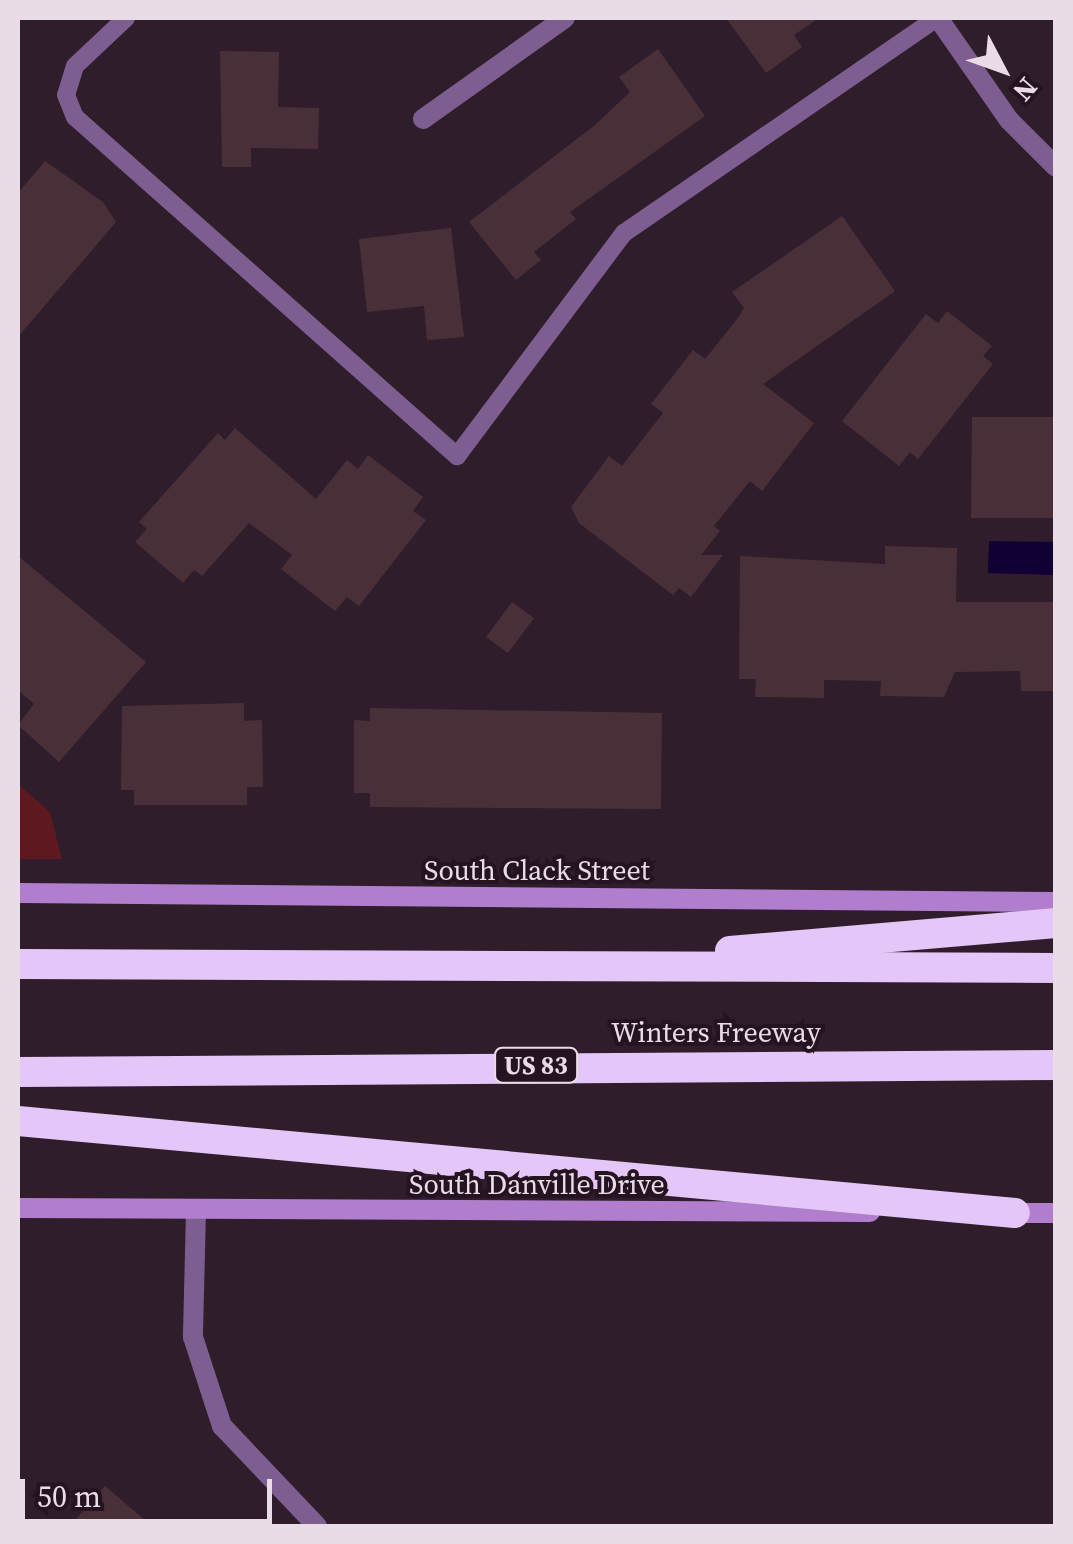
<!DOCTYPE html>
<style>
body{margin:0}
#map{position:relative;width:1073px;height:1544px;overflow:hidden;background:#2f1d2b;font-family:"Source Serif 4",serif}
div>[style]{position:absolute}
.green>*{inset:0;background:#5d1820}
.water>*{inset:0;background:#103}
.building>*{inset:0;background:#493038}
.lane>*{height:18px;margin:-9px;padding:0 9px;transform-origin:9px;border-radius:9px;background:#7e5e90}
.street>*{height:20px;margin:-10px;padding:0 10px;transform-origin:10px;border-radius:10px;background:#7e5e90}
.secondary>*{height:20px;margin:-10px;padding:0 10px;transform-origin:10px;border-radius:10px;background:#b17ece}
.highway>*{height:30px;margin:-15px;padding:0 15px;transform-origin:15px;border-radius:15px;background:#e5c6f8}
span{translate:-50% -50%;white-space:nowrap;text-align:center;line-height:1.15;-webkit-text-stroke:8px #251322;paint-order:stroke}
.shield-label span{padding:2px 8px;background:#251322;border:2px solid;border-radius:8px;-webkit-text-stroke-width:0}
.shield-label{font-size:25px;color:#eadce6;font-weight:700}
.street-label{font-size:28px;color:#eadce6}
.frame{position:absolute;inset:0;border:20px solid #eadce6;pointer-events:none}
.north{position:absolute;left:953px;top:20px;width:100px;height:100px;-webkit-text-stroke:8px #251322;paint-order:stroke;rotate:131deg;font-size:28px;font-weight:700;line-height:40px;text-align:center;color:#eadce6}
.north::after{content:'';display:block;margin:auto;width:35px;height:45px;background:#eadce6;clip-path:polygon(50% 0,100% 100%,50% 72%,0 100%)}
.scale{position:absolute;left:20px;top:1479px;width:252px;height:45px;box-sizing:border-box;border:5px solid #eadce6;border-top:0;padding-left:12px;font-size:30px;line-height:35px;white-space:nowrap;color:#eadce6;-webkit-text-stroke:8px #251322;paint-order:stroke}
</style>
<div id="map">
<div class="green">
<div style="clip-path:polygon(18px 784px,50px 812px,62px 859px,18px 859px)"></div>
</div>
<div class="water">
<div style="clip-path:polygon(989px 541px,1055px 542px,1055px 575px,988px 573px)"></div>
</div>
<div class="building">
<div style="clip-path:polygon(726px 18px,819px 18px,794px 35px,802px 47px,766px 73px)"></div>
<div style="clip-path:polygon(658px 49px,705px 116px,570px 212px,576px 219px,534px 252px,541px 260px,516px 280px,469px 222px,595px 125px,630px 92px,619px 77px)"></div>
<div style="clip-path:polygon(220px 51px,279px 52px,278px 107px,319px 108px,318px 149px,251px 148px,251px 167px,222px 167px)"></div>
<div style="clip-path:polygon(45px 161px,103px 202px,116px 222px,18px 337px,18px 193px)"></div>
<div style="clip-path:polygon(842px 216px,895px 291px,763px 384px,814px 423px,762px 491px,750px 481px,714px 526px,720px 531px,701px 555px,723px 555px,691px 597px,679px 588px,673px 595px,579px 523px,571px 507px,609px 456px,622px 466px,642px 440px,663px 413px,651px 404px,693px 350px,705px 359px,738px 318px,744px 308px,732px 292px)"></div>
<div style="clip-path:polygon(451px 228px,464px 337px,427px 340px,424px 306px,367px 312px,359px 239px)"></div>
<div style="clip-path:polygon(947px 311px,992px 346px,983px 356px,993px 364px,918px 459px,910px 452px,899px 466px,842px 421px,926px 314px,938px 323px)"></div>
<div style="clip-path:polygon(972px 417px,1056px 417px,1056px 518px,971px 518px)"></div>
<div style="clip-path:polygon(235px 428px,316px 499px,347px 460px,358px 469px,368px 455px,423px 497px,413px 511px,426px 520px,359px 606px,347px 597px,335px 611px,281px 569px,292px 555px,249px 523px,202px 576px,194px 570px,183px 583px,135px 542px,147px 529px,139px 522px,218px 433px,225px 440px)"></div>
<div style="clip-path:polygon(885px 546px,957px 548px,956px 602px,1056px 602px,1056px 691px,1021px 691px,1020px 671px,955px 672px,944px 697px,880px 696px,881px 681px,824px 680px,824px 698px,755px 697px,756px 679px,739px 679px,740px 556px,885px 564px)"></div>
<div style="clip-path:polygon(18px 556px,146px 662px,59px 762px,18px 725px,34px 704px,18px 690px)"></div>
<div style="clip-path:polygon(512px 602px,534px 618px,508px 653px,486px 637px)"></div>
<div style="clip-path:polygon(244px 703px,244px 721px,262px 720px,263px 787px,247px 787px,247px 805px,134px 805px,134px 790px,121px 790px,122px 706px)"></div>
<div style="clip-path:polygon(370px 708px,662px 713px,661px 809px,370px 807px,370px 793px,354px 793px,354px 720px,370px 721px)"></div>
<div style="clip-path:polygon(105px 1486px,152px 1526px,70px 1526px)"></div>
</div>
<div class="lane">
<div style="left:126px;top:18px;width:70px;rotate:136.7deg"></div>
<div style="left:75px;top:66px;width:30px;rotate:107deg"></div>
<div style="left:66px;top:95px;width:24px;rotate:68deg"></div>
<div style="left:75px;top:117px;width:511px;rotate:41.59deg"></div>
<div style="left:457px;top:456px;width:279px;rotate:-53.2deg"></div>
<div style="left:624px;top:233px;width:380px;rotate:-34.5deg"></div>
</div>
<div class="street">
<div style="left:938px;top:18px;width:124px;rotate:55.2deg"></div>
<div style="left:1009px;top:120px;width:66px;rotate:45deg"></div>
<div style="left:423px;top:119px;width:174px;rotate:-35.4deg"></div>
<div style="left:196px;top:1211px;width:126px;rotate:91.4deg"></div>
<div style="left:193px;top:1337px;width:94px;rotate:72deg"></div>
<div style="left:222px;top:1426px;width:138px;rotate:46.5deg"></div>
</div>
<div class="secondary">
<div style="left:18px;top:893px;width:1038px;rotate:0.5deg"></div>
<div style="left:18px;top:1208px;width:852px;rotate:0.27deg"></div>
<div style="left:1004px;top:1213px;width:52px"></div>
</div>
<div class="highway">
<div style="left:730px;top:951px;width:327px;rotate:-4.9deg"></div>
<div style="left:18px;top:964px;width:1038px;rotate:0.22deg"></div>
<div style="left:18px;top:1072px;width:1038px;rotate:-0.39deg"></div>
<div style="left:18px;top:1121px;width:1001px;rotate:5.27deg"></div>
</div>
<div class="shield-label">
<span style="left:536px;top:1065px">US 83</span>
</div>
<div class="street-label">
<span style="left:537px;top:870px">South Clack Street</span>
<span style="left:716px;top:1032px">Winters Freeway</span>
<span style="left:537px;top:1184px">South Danville Drive</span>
</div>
<div class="frame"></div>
<div class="north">N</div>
<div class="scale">50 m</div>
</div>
